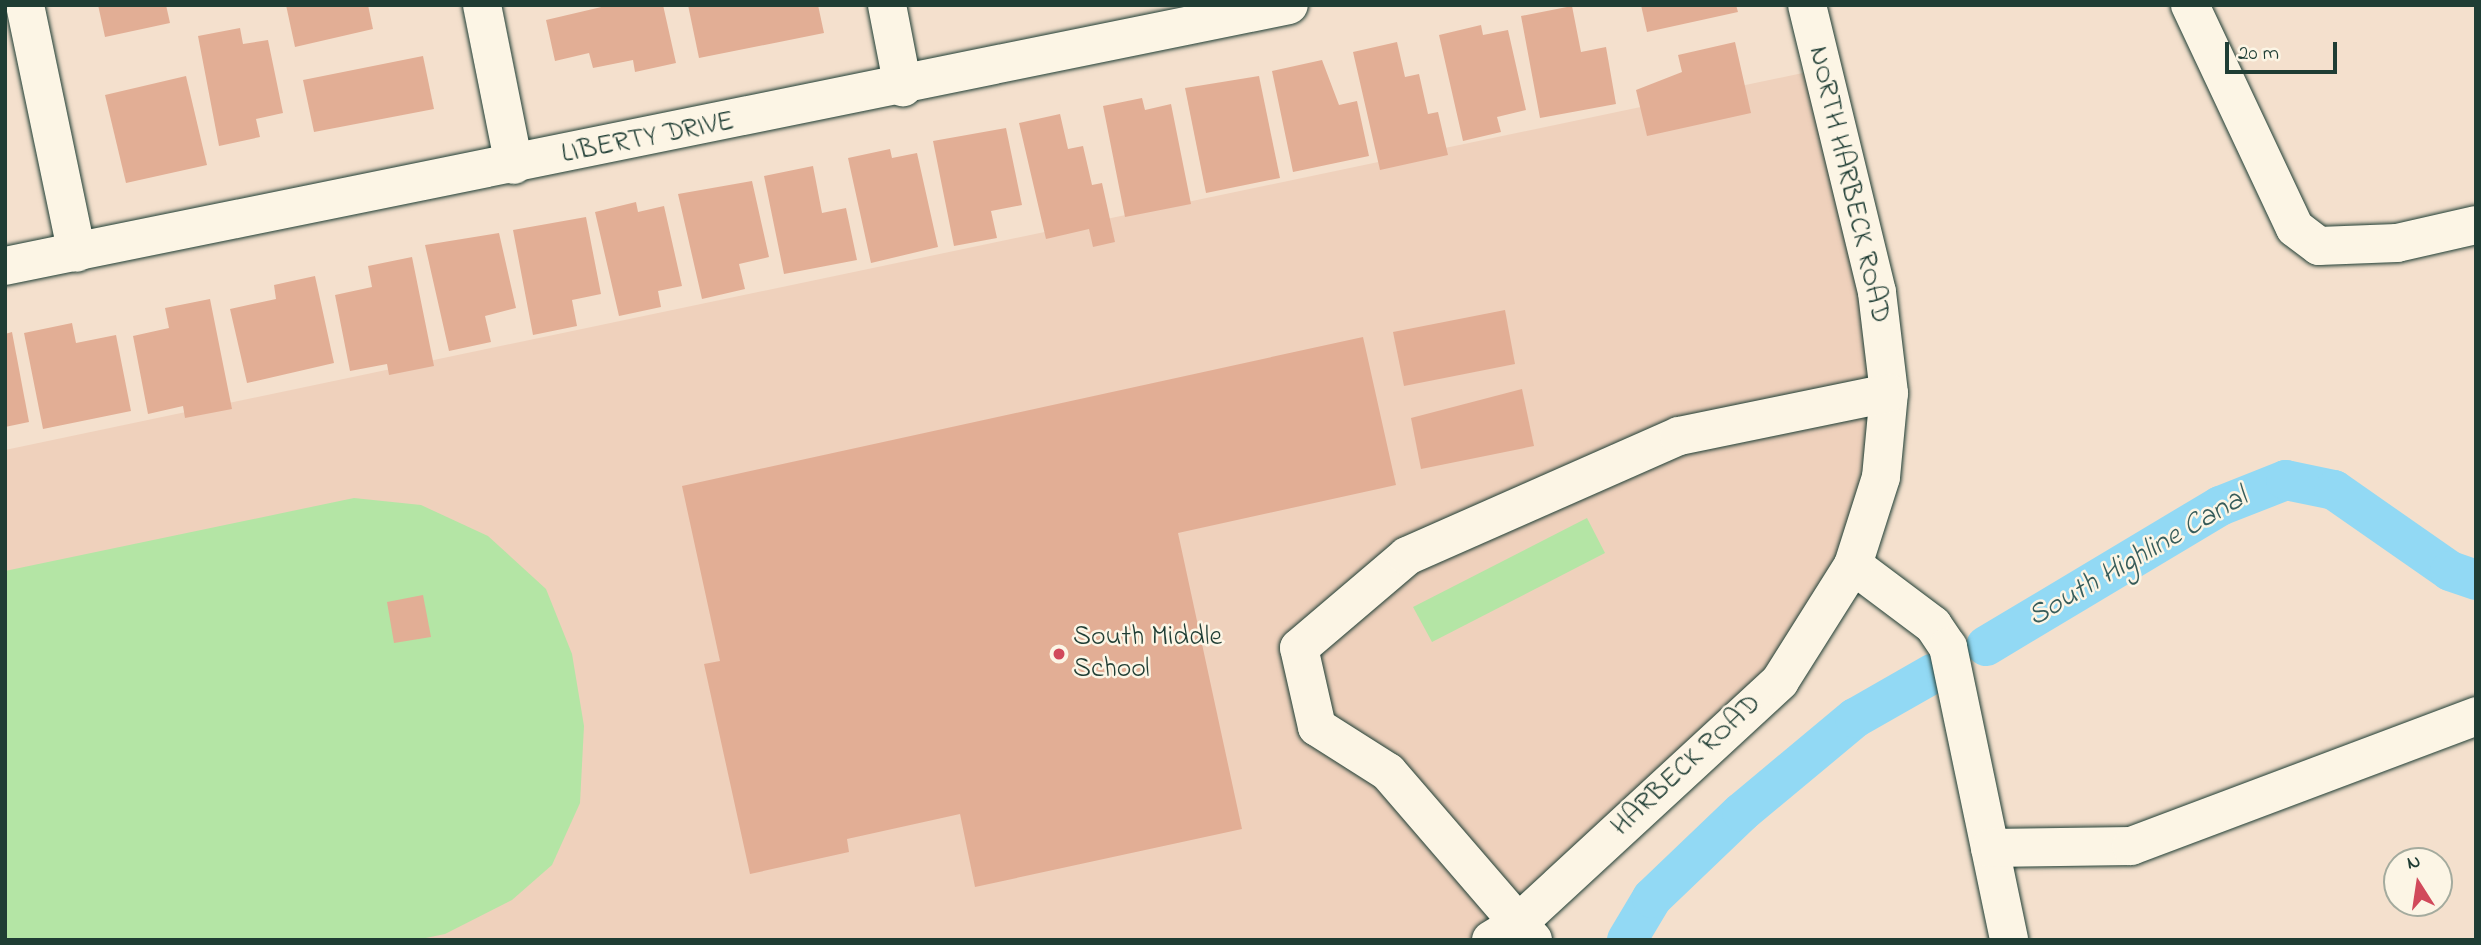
<!DOCTYPE html>
<style>
body{margin:0}
#map{position:relative;width:2481px;height:945px;overflow:hidden;background:#f4e0cd;font-family:"Indie Flower",sans-serif}
div>[style]{position:absolute}
.built>*{inset:0;background:#efd1bc}
.green>*{inset:0;background:#b4e5a5}
.canal>*{height:40px;margin:-20px;padding:0 20px;transform-origin:20px;border-radius:20px;background:#92d9f4}
.building>*{inset:0;background:#e2ae95}
.roads{filter:drop-shadow(0 0 2px #1f3d34) drop-shadow(0 0 2px #1f3d34)}
.minor>*{height:38px;margin:-19px;padding:0 19px;transform-origin:19px;border-radius:19px;background:#fcf5e5}
.dots>*{width:19px;height:19px;translate:-50% -50%;box-sizing:border-box;border:4px solid #fcf5e5;border-radius:50%}
span{translate:-50% -50%;white-space:nowrap;text-align:center;line-height:1.15;-webkit-text-stroke:5px #fcf5e5;paint-order:stroke}
.street-label{font-size:28px;color:#1f3d34}
.poi-label{font-size:28px;color:#1f3d34}
.left{translate:0 -50%;text-align:left}
.water-label{font-size:30px;color:#365c5a;font-style:italic}
.frame{position:absolute;inset:0;border:7px solid #1f3d34;pointer-events:none}
.north{position:absolute;left:2383px;top:847px;width:70px;height:70px;box-sizing:border-box;background:#fcf5e5;border:2px solid #a4ab9e;border-radius:50%;rotate:348deg;font-size:19px;font-weight:700;line-height:28px;text-align:center;color:#1f3d34}
.north::after{content:'';display:block;margin:auto;width:24px;height:32px;background:#d1495b;clip-path:polygon(50% 0,100% 100%,50% 72%,0 100%)}
.scale{position:absolute;left:2225px;top:42px;width:112px;height:32px;box-sizing:border-box;border:4px solid #1f3d34;border-top:0;padding-left:9px;font-size:21px;line-height:24px;white-space:nowrap;color:#1f3d34;-webkit-text-stroke:5px #fcf5e5;paint-order:stroke}
</style>
<div id="map">
<div class="built">
<div style="clip-path:polygon(1817px 70px,1889px 393px,1823px 620px,1491px 940px,5px 940px,5px 450px)"></div>
</div>
<div class="green">
<div style="clip-path:polygon(354px 498px,421px 505px,488px 536px,546px 589px,572px 654px,584px 726px,580px 803px,552px 865px,512px 900px,445px 934px,416px 940px,5px 940px,5px 571px)"></div>
<div style="clip-path:polygon(1587px 518px,1605px 553px,1432px 642px,1413px 607px)"></div>
</div>
<div class="canal">
<div style="left:1986px;top:646px;width:273px;rotate:-30.9deg"></div>
<div style="left:2220px;top:506px;width:71px;rotate:-21.5deg"></div>
<div style="left:2286px;top:480px;width:49px;rotate:11.8deg"></div>
<div style="left:2334px;top:490px;width:141px;rotate:34.9deg"></div>
<div style="left:2450px;top:571px;width:28px;rotate:19deg"></div>
<div style="left:1627px;top:940px;width:49px;rotate:-59.2deg"></div>
<div style="left:1652px;top:898px;width:124px;rotate:-43.7deg"></div>
<div style="left:1742px;top:812px;width:147px;rotate:-39.8deg"></div>
<div style="left:1855px;top:718px;width:89px;rotate:-29.7deg"></div>
</div>
<div class="building">
<div style="clip-path:polygon(98px 5px,166px 5px,170px 23px,105px 37px)"></div>
<div style="clip-path:polygon(286px 5px,368px 5px,373px 29px,295px 47px)"></div>
<div style="clip-path:polygon(610px 5px,663px 5px,676px 63px,635px 72px,633px 60px,593px 68px,589px 53px,555px 61px,546px 20px)"></div>
<div style="clip-path:polygon(688px 5px,818px 5px,824px 33px,699px 58px)"></div>
<div style="clip-path:polygon(1641px 5px,1736px 5px,1738px 12px,1647px 32px)"></div>
<div style="clip-path:polygon(1572px 6px,1581px 52px,1606px 47px,1616px 104px,1540px 118px,1521px 16px)"></div>
<div style="clip-path:polygon(1481px 25px,1483px 35px,1508px 30px,1526px 110px,1497px 117px,1501px 132px,1463px 141px,1439px 35px)"></div>
<div style="clip-path:polygon(240px 28px,243px 44px,268px 40px,283px 113px,256px 119px,260px 137px,219px 146px,198px 36px)"></div>
<div style="clip-path:polygon(1397px 42px,1405px 77px,1419px 74px,1428px 114px,1438px 112px,1448px 155px,1380px 170px,1353px 52px)"></div>
<div style="clip-path:polygon(1735px 42px,1751px 113px,1647px 136px,1636px 90px,1682px 72px,1678px 55px)"></div>
<div style="clip-path:polygon(423px 56px,434px 109px,314px 132px,303px 80px)"></div>
<div style="clip-path:polygon(1322px 60px,1339px 105px,1357px 101px,1369px 156px,1293px 172px,1272px 71px)"></div>
<div style="clip-path:polygon(186px 76px,207px 165px,126px 183px,105px 95px)"></div>
<div style="clip-path:polygon(1259px 76px,1280px 178px,1206px 193px,1185px 88px)"></div>
<div style="clip-path:polygon(1142px 98px,1145px 110px,1171px 104px,1191px 204px,1125px 217px,1103px 106px)"></div>
<div style="clip-path:polygon(1060px 114px,1068px 149px,1083px 146px,1092px 185px,1102px 183px,1115px 242px,1093px 247px,1089px 229px,1046px 239px,1019px 123px)"></div>
<div style="clip-path:polygon(1006px 128px,1022px 205px,991px 211px,997px 238px,954px 246px,933px 141px)"></div>
<div style="clip-path:polygon(890px 149px,892px 158px,917px 153px,938px 247px,871px 263px,848px 158px)"></div>
<div style="clip-path:polygon(813px 166px,822px 213px,846px 208px,857px 260px,784px 274px,764px 176px)"></div>
<div style="clip-path:polygon(752px 181px,769px 257px,739px 264px,745px 289px,702px 299px,678px 194px)"></div>
<div style="clip-path:polygon(636px 202px,638px 212px,664px 206px,682px 286px,658px 291px,661px 307px,619px 316px,595px 212px)"></div>
<div style="clip-path:polygon(586px 217px,601px 294px,572px 300px,577px 326px,533px 335px,513px 230px)"></div>
<div style="clip-path:polygon(499px 233px,516px 308px,485px 316px,491px 342px,449px 351px,425px 245px)"></div>
<div style="clip-path:polygon(412px 257px,434px 366px,389px 375px,387px 364px,350px 371px,335px 295px,372px 287px,368px 266px)"></div>
<div style="clip-path:polygon(315px 276px,334px 363px,247px 383px,230px 309px,276px 299px,274px 285px)"></div>
<div style="clip-path:polygon(210px 299px,232px 409px,185px 418px,183px 406px,148px 414px,133px 336px,169px 328px,165px 308px)"></div>
<div style="clip-path:polygon(1505px 310px,1515px 364px,1404px 386px,1393px 332px)"></div>
<div style="clip-path:polygon(72px 323px,76px 343px,116px 335px,131px 411px,43px 429px,24px 333px)"></div>
<div style="clip-path:polygon(12px 332px,29px 422px,5px 427px,5px 334px)"></div>
<div style="clip-path:polygon(1363px 337px,1396px 485px,1178px 533px,1242px 829px,975px 887px,960px 814px,847px 839px,849px 852px,750px 874px,704px 664px,720px 661px,682px 486px)"></div>
<div style="clip-path:polygon(1522px 389px,1534px 446px,1421px 469px,1411px 418px)"></div>
<div style="clip-path:polygon(423px 595px,431px 637px,394px 643px,387px 602px)"></div>
</div>
<div class="roads">
<div class="minor">
<div style="left:25px;top:5px;width:253px;rotate:78.2deg"></div>
<div style="left:482px;top:5px;width:163px;rotate:78.7deg"></div>
<div style="left:887px;top:5px;width:84px;rotate:79deg"></div>
<div style="left:2190px;top:5px;width:246px;rotate:64.8deg"></div>
<div style="left:2295px;top:228px;width:30px;rotate:37deg"></div>
<div style="left:2319px;top:246px;width:78px;rotate:-2.2deg"></div>
<div style="left:2397px;top:243px;width:81px;rotate:-12.8deg"></div>
<div style="left:5px;top:266px;width:1310px;rotate:-11.49deg"></div>
<div style="left:1853px;top:565px;width:100px;rotate:36.9deg"></div>
<div style="left:1933px;top:625px;width:27px;rotate:56deg"></div>
<div style="left:1948px;top:647px;width:299px;rotate:78.2deg"></div>
<div style="left:1990px;top:848px;width:141px;rotate:-0.8deg"></div>
<div style="left:2131px;top:846px;width:369px;rotate:-20.6deg"></div>
<div style="left:1491px;top:940px;width:29px;rotate:-31deg"></div>
<div style="left:1516px;top:925px;width:359px;rotate:-42.7deg"></div>
<div style="left:1780px;top:681px;width:137px;rotate:-57.8deg"></div>
<div style="left:1853px;top:565px;width:92px;rotate:-72.3deg"></div>
<div style="left:1881px;top:477px;width:84px;rotate:-84.6deg"></div>
<div style="left:1889px;top:393px;width:102px;rotate:-96.8deg"></div>
<div style="left:1877px;top:292px;width:295px;rotate:-103.7deg"></div>
<div style="left:1533px;top:940px;width:222px;rotate:-130.8deg"></div>
<div style="left:1388px;top:772px;width:84px;rotate:-147.6deg"></div>
<div style="left:1317px;top:727px;width:81px;rotate:-102.8deg"></div>
<div style="left:1299px;top:648px;width:142px;rotate:-40.4deg"></div>
<div style="left:1407px;top:556px;width:297px;rotate:-23.8deg"></div>
<div style="left:1679px;top:436px;width:214px;rotate:-11.6deg"></div>
</div>
</div>
<div class="dots">
<div style="left:1059px;top:654px;background:#d1495b"></div>
</div>
<div class="street-label">
<span style="left:648px;top:139px;rotate:-11deg">LIBERTY DRIVE</span>
<span style="left:1848px;top:185px;rotate:77deg">NORTH HARBECK ROAD</span>
<span style="left:1687px;top:766px;rotate:-43deg">HARBECK ROAD</span>
</div>
<div class="poi-label">
<span class="left" style="left:1073px;top:654px">South Middle<br>School</span>
</div>
<div class="water-label">
<span style="left:2138px;top:558px;rotate:-30deg">South Highline Canal</span>
</div>
<div class="frame"></div>
<div class="north">N</div>
<div class="scale">20 m</div>
</div>
